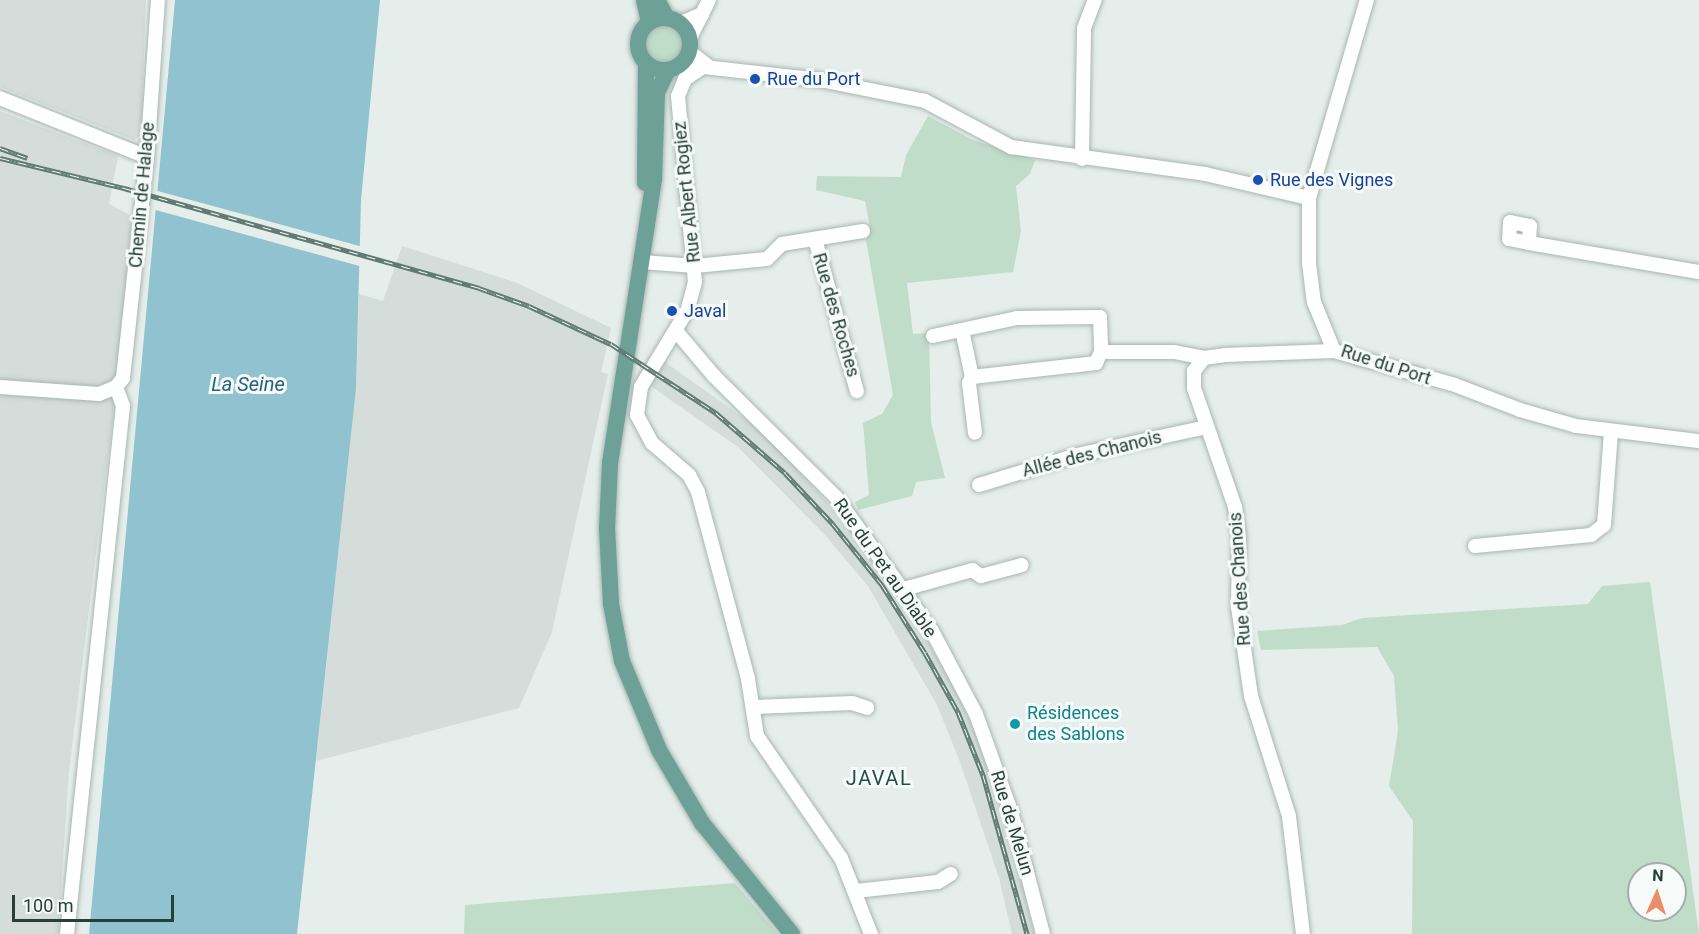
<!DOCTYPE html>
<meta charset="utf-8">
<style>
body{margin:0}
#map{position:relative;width:1699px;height:934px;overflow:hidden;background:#e5eeea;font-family:Roboto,sans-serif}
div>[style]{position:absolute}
.built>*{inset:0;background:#d4ddd9}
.green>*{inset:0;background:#c0ddc9}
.round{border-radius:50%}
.water>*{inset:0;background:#91c2cf}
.pier>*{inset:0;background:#e5eeea}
.roads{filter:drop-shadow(0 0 2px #a8b6b1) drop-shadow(0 0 2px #a8b6b1)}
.minor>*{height:14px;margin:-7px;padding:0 7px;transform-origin:7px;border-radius:7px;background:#fff}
.major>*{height:16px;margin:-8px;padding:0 8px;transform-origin:8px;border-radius:8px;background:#6da096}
.major>.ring{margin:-8px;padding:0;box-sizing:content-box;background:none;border:16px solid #6da096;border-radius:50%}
.rail>*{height:5px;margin-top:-2.5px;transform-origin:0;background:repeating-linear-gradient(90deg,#f6faf8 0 9px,#607a74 0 18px);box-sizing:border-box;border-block:2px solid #607a74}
.dots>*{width:16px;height:16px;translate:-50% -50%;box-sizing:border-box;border:3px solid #f6faf8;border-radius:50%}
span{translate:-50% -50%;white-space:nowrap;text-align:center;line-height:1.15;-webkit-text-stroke:6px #f6faf8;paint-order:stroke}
.transit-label{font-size:18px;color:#164399}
.left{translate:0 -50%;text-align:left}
.street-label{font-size:18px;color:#253f39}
.culture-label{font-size:18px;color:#0d838f}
.water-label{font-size:20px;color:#226578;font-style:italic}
.neighbourhood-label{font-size:20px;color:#225047;letter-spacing:1.5px}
.north{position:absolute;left:1627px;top:862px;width:60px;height:60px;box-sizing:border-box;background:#f6faf8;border:2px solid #a2afac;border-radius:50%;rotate:3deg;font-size:16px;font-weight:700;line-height:24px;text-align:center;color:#253f39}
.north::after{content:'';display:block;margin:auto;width:21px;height:27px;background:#ea8e67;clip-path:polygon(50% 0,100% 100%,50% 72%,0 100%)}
.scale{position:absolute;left:12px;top:895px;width:162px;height:27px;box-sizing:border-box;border:3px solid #253f39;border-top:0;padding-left:8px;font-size:18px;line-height:21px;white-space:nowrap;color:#253f39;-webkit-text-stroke:4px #f6faf8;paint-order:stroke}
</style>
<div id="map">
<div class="built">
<div style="clip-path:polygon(0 0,146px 0,141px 135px,134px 140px,0 87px)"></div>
<div style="clip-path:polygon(0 111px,118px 156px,109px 204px,132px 216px,118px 375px,69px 772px,58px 934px,0 934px)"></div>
<div style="clip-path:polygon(402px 246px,515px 282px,611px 328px,601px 372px,608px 374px,552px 632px,519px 708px,316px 761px,356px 389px,359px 294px,383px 301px)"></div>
<div style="clip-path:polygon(665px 362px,762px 431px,855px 533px,893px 584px,954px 686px,977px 737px,1016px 855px,1034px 934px,1012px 934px,999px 878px,960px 762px,937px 705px,868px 586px,824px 534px,738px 447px,649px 385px)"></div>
</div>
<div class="green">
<div class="round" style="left:645px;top:24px;width:38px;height:38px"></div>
<div style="clip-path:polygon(928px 116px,973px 140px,1035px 160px,1030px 174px,1016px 186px,1021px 231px,1013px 272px,907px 283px,913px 334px,929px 333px,931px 422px,945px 478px,916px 482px,912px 496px,858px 510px,855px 502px,869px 495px,863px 423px,882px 414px,893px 395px,866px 240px,870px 228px,865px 201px,816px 190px,817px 176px,901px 177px,906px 155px)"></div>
<div style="clip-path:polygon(evenodd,1650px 582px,1699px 934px,1412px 934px,1413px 821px,1389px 786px,1398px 731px,1394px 676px,1377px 647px,1261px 650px,1257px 631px,1342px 625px,1362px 618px,1588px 604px,1602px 586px,1650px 582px,1639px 874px,1675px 874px,1675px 910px,1639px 910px,1639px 874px)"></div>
<div style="clip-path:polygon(735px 883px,778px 934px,464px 934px,465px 905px)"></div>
</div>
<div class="water">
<div style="clip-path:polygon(175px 0,380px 0,361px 200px,356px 389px,297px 934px,89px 934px)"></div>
</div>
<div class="pier">
<div style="clip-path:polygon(154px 190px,363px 247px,363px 267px,152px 209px)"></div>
</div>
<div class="roads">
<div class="minor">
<div style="left:681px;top:23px;width:23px;rotate:-23deg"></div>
<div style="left:690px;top:38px;width:42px;rotate:-63.4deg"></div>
<div style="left:690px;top:52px;width:24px;rotate:38deg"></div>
<div style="left:703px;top:67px;width:22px;rotate:146deg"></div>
<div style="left:685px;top:79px;width:18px;rotate:112deg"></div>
<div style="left:678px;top:96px;width:187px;rotate:84.8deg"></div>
<div style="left:695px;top:282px;width:28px;rotate:105deg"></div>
<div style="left:688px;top:309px;width:91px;rotate:121.1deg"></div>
<div style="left:641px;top:387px;width:28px;rotate:98deg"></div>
<div style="left:637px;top:415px;width:32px;rotate:62deg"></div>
<div style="left:652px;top:443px;width:49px;rotate:40.9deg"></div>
<div style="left:689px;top:475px;width:19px;rotate:62deg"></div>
<div style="left:698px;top:492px;width:194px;rotate:75deg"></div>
<div style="left:748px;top:679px;width:58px;rotate:81deg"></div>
<div style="left:757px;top:736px;width:148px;rotate:55.5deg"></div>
<div style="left:841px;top:858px;width:82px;rotate:68.5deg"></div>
<div style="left:676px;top:68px;width:19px;rotate:-6deg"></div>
<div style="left:695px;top:66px;width:126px;rotate:6.4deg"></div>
<div style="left:820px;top:80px;width:107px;rotate:11.3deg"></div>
<div style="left:925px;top:101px;width:98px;rotate:28.1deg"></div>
<div style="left:1011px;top:147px;width:196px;rotate:7.9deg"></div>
<div style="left:1205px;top:174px;width:107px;rotate:13deg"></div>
<div style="left:1309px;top:198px;width:65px;rotate:90deg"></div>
<div style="left:1309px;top:263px;width:39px;rotate:83deg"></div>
<div style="left:1314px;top:302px;width:53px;rotate:67.8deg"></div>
<div style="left:1334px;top:351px;width:126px;rotate:15.7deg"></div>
<div style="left:1455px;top:385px;width:70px;rotate:21deg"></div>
<div style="left:1520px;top:410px;width:58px;rotate:15.9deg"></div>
<div style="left:1576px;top:426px;width:124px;rotate:7deg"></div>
<div style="left:0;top:98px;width:158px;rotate:21.9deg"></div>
<div style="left:1082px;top:159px;width:131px;rotate:-89.1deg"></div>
<div style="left:1084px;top:28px;width:30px;rotate:-69deg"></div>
<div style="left:1309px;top:198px;width:206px;rotate:-73.7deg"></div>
<div style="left:815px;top:239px;width:158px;rotate:74.6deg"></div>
<div style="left:1529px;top:243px;width:17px;rotate:-87deg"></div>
<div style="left:1530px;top:226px;width:20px;rotate:-169deg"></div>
<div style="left:1510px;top:222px;width:17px;rotate:93deg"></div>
<div style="left:1509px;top:239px;width:20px;rotate:11deg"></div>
<div style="left:1529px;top:243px;width:172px;rotate:9.7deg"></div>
<div style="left:642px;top:262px;width:53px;rotate:4.3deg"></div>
<div style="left:695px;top:266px;width:72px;rotate:-5.6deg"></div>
<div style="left:767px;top:259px;width:21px;rotate:-45deg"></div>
<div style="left:782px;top:244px;width:82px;rotate:-9.1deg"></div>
<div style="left:962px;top:330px;width:48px;rotate:78deg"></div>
<div style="left:972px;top:377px;width:125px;rotate:-6.4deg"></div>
<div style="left:1096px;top:363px;width:12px;rotate:-66deg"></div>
<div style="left:676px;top:331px;width:59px;rotate:49.8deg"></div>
<div style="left:714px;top:376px;width:172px;rotate:44.8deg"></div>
<div style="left:836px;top:497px;width:165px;rotate:54.4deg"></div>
<div style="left:932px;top:631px;width:94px;rotate:62.1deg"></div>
<div style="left:976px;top:714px;width:103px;rotate:70.2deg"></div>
<div style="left:1011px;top:811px;width:127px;rotate:75.4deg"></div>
<div style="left:933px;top:336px;width:86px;rotate:-12.1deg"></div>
<div style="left:1017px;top:318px;width:83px;rotate:-0.7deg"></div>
<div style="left:1100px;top:317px;width:35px;rotate:88deg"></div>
<div style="left:1101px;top:352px;width:73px"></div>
<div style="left:1174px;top:352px;width:31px;rotate:11deg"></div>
<div style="left:972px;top:377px;width:7px;rotate:117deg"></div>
<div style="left:969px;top:383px;width:50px;rotate:83.2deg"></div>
<div style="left:0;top:387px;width:99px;rotate:4deg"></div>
<div style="left:99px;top:394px;width:18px;rotate:-22deg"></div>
<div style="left:116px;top:387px;width:11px;rotate:-52deg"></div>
<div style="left:123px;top:378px;width:222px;rotate:-83.8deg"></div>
<div style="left:147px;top:157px;width:157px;rotate:-86deg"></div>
<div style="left:979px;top:485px;width:102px;rotate:-17deg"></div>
<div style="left:1077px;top:455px;width:132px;rotate:-12.2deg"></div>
<div style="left:1475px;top:546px;width:117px;rotate:-5.4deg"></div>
<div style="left:1591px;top:535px;width:16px;rotate:-38deg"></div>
<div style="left:1604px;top:525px;width:93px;rotate:-85.7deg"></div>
<div style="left:904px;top:589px;width:71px;rotate:-15.6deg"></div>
<div style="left:972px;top:570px;width:11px;rotate:34deg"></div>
<div style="left:981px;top:576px;width:42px;rotate:-15deg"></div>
<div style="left:755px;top:707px;width:97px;rotate:-2.4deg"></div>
<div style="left:852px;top:703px;width:16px;rotate:18deg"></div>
<div style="left:856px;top:891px;width:82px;rotate:-6.3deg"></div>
<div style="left:938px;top:882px;width:15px;rotate:-32deg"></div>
<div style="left:67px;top:934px;width:531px;rotate:-83.95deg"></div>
<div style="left:123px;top:406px;width:20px;rotate:-110deg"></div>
<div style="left:1303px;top:934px;width:119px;rotate:-96.8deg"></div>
<div style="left:1289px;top:816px;width:126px;rotate:-107.6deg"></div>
<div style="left:1251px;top:696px;width:90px;rotate:-98.3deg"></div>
<div style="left:1238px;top:607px;width:68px;rotate:-89.2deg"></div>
<div style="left:1239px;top:539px;width:32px;rotate:-97deg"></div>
<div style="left:1235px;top:507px;width:126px;rotate:-109deg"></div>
<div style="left:1194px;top:388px;width:17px;rotate:-90deg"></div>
<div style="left:1194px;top:371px;width:16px;rotate:-52deg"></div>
<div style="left:1204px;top:358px;width:21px;rotate:-8deg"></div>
<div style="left:1225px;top:355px;width:109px;rotate:-2.1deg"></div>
</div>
<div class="major">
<div style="left:644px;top:0;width:23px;rotate:77deg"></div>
<div style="left:657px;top:0;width:21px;rotate:61deg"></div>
<div class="ring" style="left:638px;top:18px;width:36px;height:36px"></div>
<div style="left:668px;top:70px;width:25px;rotate:116deg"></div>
<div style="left:657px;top:93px;width:86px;rotate:92deg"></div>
<div style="left:654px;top:179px;width:287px;rotate:98.8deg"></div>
<div style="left:610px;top:463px;width:65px;rotate:92.6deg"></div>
<div style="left:607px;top:528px;width:76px;rotate:87deg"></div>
<div style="left:611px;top:604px;width:58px;rotate:79.1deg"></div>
<div style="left:622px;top:661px;width:96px;rotate:67.4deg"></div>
<div style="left:659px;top:750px;width:85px;rotate:59.5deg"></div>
<div style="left:702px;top:823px;width:143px;rotate:51deg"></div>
<div style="left:645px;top:183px;width:119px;rotate:-89.5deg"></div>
</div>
</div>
<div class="rail">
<div style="left:0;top:148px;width:29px;rotate:20deg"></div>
<div style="left:0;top:158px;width:128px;rotate:13.6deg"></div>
<div style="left:124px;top:188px;width:369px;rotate:15.7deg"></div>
<div style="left:479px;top:288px;width:53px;rotate:19.8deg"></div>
<div style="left:529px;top:306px;width:90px;rotate:24.9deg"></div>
<div style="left:611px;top:344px;width:126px;rotate:33.3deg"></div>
<div style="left:716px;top:413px;width:91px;rotate:41deg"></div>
<div style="left:785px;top:473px;width:69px;rotate:46.8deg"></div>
<div style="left:832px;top:523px;width:80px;rotate:51.1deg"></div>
<div style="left:882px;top:585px;width:80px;rotate:57.7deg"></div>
<div style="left:925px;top:653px;width:68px;rotate:60.8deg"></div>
<div style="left:958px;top:712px;width:68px;rotate:68.4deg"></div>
<div style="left:983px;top:775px;width:165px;rotate:74.5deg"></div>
</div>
<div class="dots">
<div style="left:755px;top:79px;background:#1a4fb4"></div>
<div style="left:1258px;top:180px;background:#1a4fb4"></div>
<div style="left:672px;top:311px;background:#1a4fb4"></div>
<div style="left:1015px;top:724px;background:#0f9aa8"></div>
</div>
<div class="transit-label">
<span class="left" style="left:767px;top:79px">Rue du Port</span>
<span class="left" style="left:1270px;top:180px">Rue des Vignes</span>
<span class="left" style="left:684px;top:311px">Javal</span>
</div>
<div class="street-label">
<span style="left:687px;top:192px;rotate:-96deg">Rue Albert Rogiez</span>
<span style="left:142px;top:195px;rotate:-85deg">Chemin de Halage</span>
<span style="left:836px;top:315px;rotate:74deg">Rue des Roches</span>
<span style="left:1386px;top:365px;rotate:18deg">Rue du Port</span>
<span style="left:1092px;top:454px;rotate:-14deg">Allée des Chanois</span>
<span style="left:885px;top:568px;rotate:55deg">Rue du Pet au Diable</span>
<span style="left:1240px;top:579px;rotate:-94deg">Rue des Chanois</span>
<span style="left:1012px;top:823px;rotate:73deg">Rue de Melun</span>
</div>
<div class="culture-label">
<span class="left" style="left:1027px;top:724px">Résidences<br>des Sablons</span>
</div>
<div class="water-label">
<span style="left:248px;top:384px">La Seine</span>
</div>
<div class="neighbourhood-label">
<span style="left:879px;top:778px">JAVAL</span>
</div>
<div class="north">N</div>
<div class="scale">100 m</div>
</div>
